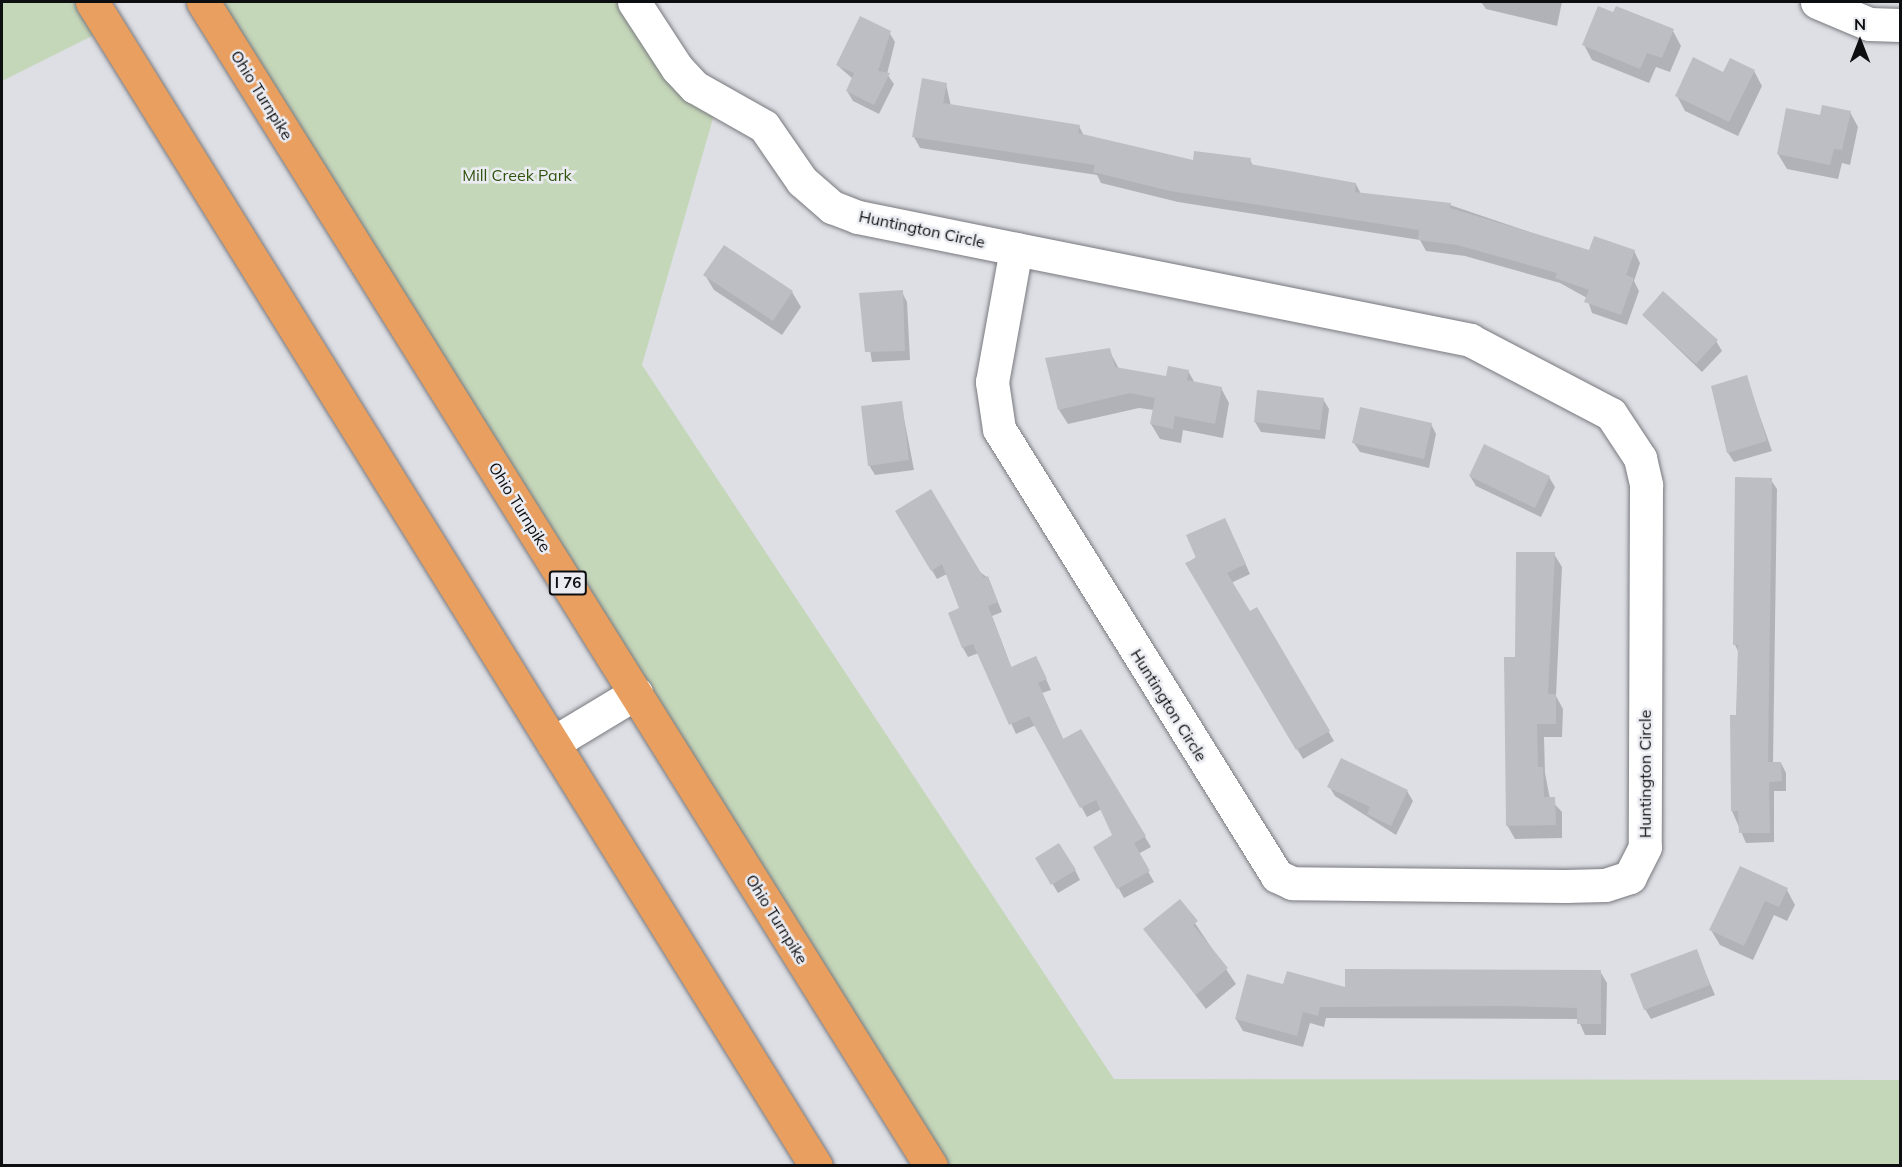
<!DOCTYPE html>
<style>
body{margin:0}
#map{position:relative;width:1902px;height:1167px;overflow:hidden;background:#dedfe5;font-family:Mulish,sans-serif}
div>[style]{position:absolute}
.green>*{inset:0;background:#c5d7b9}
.shadow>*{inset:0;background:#0003}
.building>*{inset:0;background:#bdbec4}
.roads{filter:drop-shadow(0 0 2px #78797e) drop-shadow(0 0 2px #78797e)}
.minor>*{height:33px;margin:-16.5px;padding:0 16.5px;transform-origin:16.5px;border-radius:16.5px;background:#fff}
.highway>*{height:33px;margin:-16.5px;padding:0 16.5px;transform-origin:16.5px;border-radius:16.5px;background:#e89f60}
span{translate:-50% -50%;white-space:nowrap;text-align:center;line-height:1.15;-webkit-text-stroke:5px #ebecf2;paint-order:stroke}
.shield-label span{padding:2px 4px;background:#ebecf2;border:2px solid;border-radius:4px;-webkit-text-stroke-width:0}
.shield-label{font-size:15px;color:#0d0e10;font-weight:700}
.street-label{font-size:16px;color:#0d0e10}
.park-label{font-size:16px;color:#30540c}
.frame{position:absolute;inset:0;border:3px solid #0d0e10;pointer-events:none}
.north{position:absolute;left:1830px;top:12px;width:60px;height:60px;-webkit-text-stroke:4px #ebecf2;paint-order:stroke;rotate:0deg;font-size:16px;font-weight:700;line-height:24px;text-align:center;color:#0d0e10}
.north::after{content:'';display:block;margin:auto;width:21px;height:27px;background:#0d0e10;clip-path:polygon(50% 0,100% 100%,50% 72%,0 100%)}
</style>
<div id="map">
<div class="green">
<div style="clip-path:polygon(2px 2px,92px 2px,108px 28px,2px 81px)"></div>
<div style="clip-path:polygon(204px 2px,634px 2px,718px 101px,642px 365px,1114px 1079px,1900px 1080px,1900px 1165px,931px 1165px)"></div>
</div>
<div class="shadow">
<div style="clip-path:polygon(1481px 2px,1562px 2px,1557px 26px,1486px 9px)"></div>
<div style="clip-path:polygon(1673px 31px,1681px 46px,1670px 72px,1656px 67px,1649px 83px,1592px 60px,1584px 45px)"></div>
<div style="clip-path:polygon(889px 32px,895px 42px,887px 74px,894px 84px,879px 114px,853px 101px,847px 91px,853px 79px,837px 65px)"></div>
<div style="clip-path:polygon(1754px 71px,1762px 86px,1738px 136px,1685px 111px,1677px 96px,1724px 74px)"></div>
<div style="clip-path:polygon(946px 84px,951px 106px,1079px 126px,1084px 136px,1194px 162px,1250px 160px,1253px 166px,1356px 184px,1361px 194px,1450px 205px,1589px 252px,1634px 251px,1640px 263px,1634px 281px,1639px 291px,1627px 325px,1592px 313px,1587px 298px,1560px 283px,1465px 256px,1426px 251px,1420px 240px,1178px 202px,1101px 183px,1097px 175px,920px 148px,914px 137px)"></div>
<div style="clip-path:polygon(1850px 112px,1858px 127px,1850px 165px,1842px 163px,1838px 179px,1787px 169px,1778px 154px,1821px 117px)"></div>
<div style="clip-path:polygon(705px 275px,792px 292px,801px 307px,782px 335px,714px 290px)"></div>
<div style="clip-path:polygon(902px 292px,907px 302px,910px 360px,872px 362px,861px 294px)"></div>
<div style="clip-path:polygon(1643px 315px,1716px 341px,1722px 351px,1702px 372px)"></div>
<div style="clip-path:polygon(1109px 350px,1119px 369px,1167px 378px,1188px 371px,1195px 383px,1221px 388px,1229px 403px,1223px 438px,1183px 430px,1181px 443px,1160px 439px,1151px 424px,1154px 410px,1139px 408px,1068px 424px,1059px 410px)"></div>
<div style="clip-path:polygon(1746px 377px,1772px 451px,1734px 462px,1728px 453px)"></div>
<div style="clip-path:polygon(1323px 399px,1329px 409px,1325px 439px,1261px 432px,1255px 422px)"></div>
<div style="clip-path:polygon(901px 403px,914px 470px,875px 475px,869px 465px)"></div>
<div style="clip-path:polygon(1431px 424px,1436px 434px,1429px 468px,1360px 452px,1354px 443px)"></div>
<div style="clip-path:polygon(1470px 476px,1549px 477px,1555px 487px,1541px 517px,1476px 486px)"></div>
<div style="clip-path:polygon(1771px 480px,1777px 489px,1773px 763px,1781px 763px,1786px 773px,1786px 791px,1774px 791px,1774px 842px,1746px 843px,1732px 811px,1739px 653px,1735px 645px)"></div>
<div style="clip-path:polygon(897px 511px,988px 578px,1002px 612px,992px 616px,1012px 669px,1041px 668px,1051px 690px,1042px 693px,1064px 741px,1081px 731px,1151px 847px,1138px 854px,1154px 882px,1124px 898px,1095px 847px,1114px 835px,1102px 809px,1087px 817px,1036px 725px,1016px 734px,979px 653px,968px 657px,963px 648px,950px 614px,961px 609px,947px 574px,937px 579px)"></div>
<div style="clip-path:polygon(1230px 530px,1250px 574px,1231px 583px,1250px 613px,1257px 609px,1334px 741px,1303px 759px,1187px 564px)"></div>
<div style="clip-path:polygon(1554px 554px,1562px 567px,1556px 696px,1563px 709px,1562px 737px,1544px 737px,1545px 773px,1550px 799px,1562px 812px,1562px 838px,1515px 839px,1507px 825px,1516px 659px)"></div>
<div style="clip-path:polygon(1329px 786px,1407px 791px,1413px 801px,1396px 835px,1335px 796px)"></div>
<div style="clip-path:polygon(1037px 858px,1075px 870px,1080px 880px,1058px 893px)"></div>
<div style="clip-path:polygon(1741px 868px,1787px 890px,1795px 905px,1787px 921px,1774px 915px,1753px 960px,1720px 945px,1711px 930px)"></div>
<div style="clip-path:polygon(1180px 901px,1236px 984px,1206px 1009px,1145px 929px)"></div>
<div style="clip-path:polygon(1696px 951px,1715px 995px,1651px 1019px,1645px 1009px)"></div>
<div style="clip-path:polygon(1600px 971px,1607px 983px,1606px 1035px,1585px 1035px,1578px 1019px,1326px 1018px,1324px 1027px,1310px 1023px,1303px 1047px,1243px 1031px,1236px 1019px,1285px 986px,1346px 989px)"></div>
</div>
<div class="building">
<div style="clip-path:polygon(1598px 6px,1613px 12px,1616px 6px,1674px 29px,1662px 58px,1647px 53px,1640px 69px,1582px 45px)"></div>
<div style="clip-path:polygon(860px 16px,891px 31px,878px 71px,890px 73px,874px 105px,846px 91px,854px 73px,836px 65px)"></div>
<div style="clip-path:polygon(1693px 57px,1723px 72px,1730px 58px,1755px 70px,1729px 122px,1675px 96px)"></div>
<div style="clip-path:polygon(922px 78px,947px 83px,943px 103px,1080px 125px,1078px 133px,1193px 160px,1194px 151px,1251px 158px,1250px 164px,1356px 183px,1355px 192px,1451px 203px,1450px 208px,1589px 250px,1594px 236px,1635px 250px,1626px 275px,1634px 278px,1621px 315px,1584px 302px,1589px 290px,1555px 278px,1557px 273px,1457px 245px,1418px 240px,1419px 230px,1170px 191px,1093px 172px,1095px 165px,912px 137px)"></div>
<div style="clip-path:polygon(1822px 105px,1851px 111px,1842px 150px,1834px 149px,1830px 165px,1777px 154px,1786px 108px,1820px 115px)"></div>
<div style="clip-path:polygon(724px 245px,793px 291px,773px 321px,703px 275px)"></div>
<div style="clip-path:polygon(903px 290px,905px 351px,865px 352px,859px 293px)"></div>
<div style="clip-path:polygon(1663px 291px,1718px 340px,1696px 364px,1642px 315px)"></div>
<div style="clip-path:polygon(1110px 348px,1115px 367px,1166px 376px,1168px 366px,1189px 370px,1187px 380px,1222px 387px,1215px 424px,1175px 416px,1173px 429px,1150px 424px,1155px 398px,1130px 393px,1058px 410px,1045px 358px)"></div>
<div style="clip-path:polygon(1747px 375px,1767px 441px,1727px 453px,1711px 386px)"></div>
<div style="clip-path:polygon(1257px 390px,1324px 398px,1320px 430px,1254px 422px)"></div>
<div style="clip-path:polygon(902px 401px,909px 460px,868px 466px,861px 406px)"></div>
<div style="clip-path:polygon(1360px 407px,1432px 423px,1424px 459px,1352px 443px)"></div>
<div style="clip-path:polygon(1484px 444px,1550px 476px,1535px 508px,1469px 476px)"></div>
<div style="clip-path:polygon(1735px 477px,1772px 478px,1768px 762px,1781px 762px,1782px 781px,1769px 782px,1770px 833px,1739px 833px,1738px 811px,1731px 811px,1730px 715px,1736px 715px,1738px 645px,1733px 645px)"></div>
<div style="clip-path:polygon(931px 489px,984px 578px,988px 576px,998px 602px,988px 606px,1011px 667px,1036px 656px,1047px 679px,1038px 683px,1063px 739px,1081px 729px,1146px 836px,1134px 843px,1150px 871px,1117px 889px,1093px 847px,1112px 835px,1096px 800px,1080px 808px,1029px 716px,1009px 725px,973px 644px,962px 648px,948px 613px,959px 608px,942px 564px,931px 571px,895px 511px)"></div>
<div style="clip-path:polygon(1225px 518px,1246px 564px,1227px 573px,1250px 611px,1257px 607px,1330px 731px,1296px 750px,1185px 563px,1196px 558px,1186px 535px)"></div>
<div style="clip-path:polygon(1516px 552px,1555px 552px,1548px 694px,1556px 694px,1556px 724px,1537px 724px,1538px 767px,1543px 767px,1544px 797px,1555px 797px,1556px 825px,1506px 826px,1504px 657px,1515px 657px)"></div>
<div style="clip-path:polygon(1341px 758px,1408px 790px,1391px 826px,1367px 814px,1370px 807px,1327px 787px)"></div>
<div style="clip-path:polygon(1059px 843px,1076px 870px,1051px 885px,1035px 858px)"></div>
<div style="clip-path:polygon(1740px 866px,1788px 888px,1779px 907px,1765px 901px,1744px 946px,1709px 930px)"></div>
<div style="clip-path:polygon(1180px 899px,1198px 921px,1193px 925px,1228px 968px,1196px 995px,1143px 929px)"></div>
<div style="clip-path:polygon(1697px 949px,1710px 985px,1644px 1010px,1630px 974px)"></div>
<div style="clip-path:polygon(1345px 969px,1601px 970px,1601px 1024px,1577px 1024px,1577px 1008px,1506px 1006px,1320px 1007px,1318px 1016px,1303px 1012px,1297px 1036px,1235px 1019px,1247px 974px,1283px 984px,1287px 971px,1345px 987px)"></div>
</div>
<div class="roads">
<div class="minor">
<div style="left:634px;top:2px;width:79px;rotate:56.9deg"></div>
<div style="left:677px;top:68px;width:26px;rotate:47deg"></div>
<div style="left:695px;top:87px;width:79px;rotate:29.5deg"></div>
<div style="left:764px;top:126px;width:67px;rotate:55.4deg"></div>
<div style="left:802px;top:181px;width:40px;rotate:41deg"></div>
<div style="left:832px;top:207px;width:28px;rotate:21deg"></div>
<div style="left:858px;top:217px;width:161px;rotate:11.4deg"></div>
<div style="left:1817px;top:2px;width:56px;rotate:22.9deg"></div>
<div style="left:1869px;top:24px;width:31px;rotate:2deg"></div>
<div style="left:1016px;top:249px;width:463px;rotate:11.3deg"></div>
<div style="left:1470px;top:340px;width:159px;rotate:27.7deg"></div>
<div style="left:1611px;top:414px;width:53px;rotate:56.6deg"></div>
<div style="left:1640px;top:458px;width:28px;rotate:77deg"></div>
<div style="left:1646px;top:485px;width:362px;rotate:90.2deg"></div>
<div style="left:1645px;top:847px;width:34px;rotate:117deg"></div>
<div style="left:1630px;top:877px;width:26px;rotate:162deg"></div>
<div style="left:1605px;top:885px;width:40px;rotate:178.6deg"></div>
<div style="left:1565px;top:886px;width:273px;rotate:-179.4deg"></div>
<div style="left:1292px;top:883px;width:17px;rotate:-155deg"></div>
<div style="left:1277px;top:876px;width:526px;rotate:-121.88deg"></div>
<div style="left:999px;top:429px;width:48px;rotate:-98.5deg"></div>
<div style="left:992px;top:382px;width:135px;rotate:-79.8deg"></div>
<div style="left:553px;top:743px;width:97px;rotate:-31.1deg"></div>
</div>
<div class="highway">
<div style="left:92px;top:2px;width:1371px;rotate:58.12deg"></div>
<div style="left:203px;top:2px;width:1373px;rotate:57.98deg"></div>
</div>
</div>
<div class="shield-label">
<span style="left:568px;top:583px">I 76</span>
</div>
<div class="street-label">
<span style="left:262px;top:95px;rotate:58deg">Ohio Turnpike</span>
<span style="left:922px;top:229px;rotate:12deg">Huntington Circle</span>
<span style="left:520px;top:507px;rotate:58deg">Ohio Turnpike</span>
<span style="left:1169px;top:705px;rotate:58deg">Huntington Circle</span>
<span style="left:1645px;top:774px;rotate:-90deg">Huntington Circle</span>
<span style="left:777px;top:919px;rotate:58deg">Ohio Turnpike</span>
</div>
<div class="park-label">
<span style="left:517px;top:175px">Mill Creek Park</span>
</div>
<div class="frame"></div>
<div class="north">N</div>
</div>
